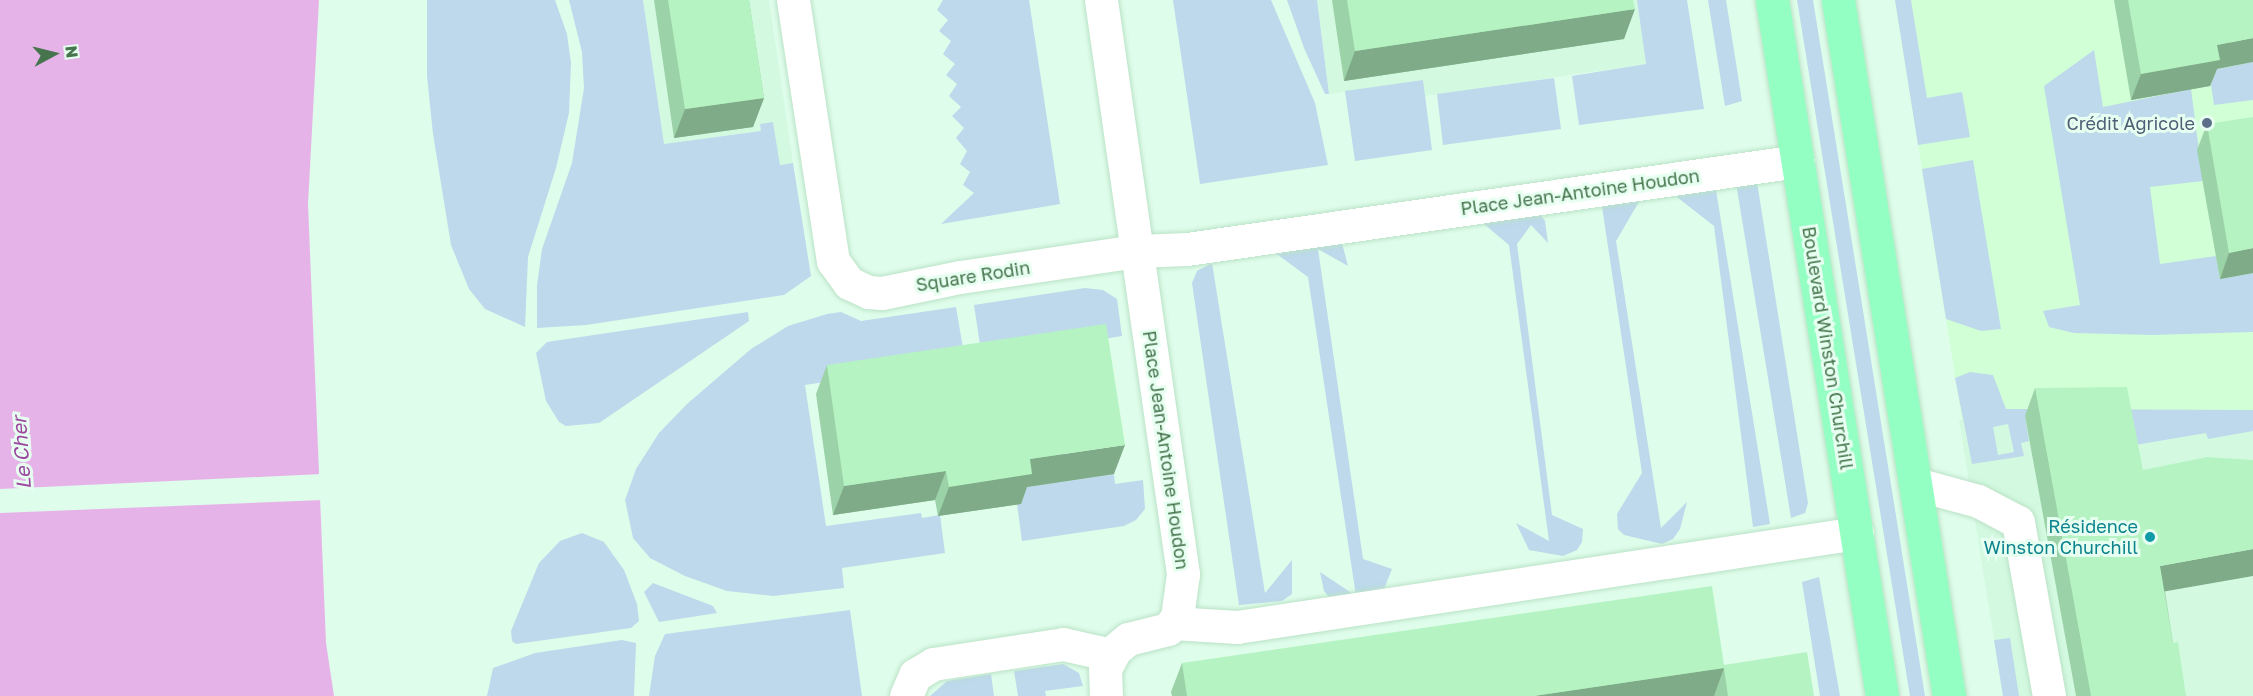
<!DOCTYPE html>
<meta charset="utf-8">
<style>
body{margin:0}
#map{position:relative;width:2253px;height:696px;overflow:hidden;background:#dffdeb;font-family:"Golos Text",sans-serif}
div>[style]{position:absolute}
.residential>*{inset:0;background:#d3fae1}
.commercial>*{inset:0;background:#d1ffd6}
.green>*{inset:0;background:#bdd9eb}
.water>*{inset:0;background:#e5b3e7}
.pier>*{inset:0;background:#dffdeb}
.roads{filter:drop-shadow(0 0 2px #bae2c6) drop-shadow(0 0 2px #bae2c6)}
.minor>*{height:33px;margin:-16.5px;padding:0 16.5px;transform-origin:16.5px;border-radius:16.5px;background:#fff}
.primary>*{height:33px;margin:-16.5px;padding:0 16.5px;transform-origin:16.5px;border-radius:16.5px;background:#94ffc2}
.wall>*{inset:0;background:#9cd2a7}
.shaded-wall>*{inset:0;background:#7fab88}
.building>*{inset:0;background:#b5f4c2}
.dots>*{width:16px;height:16px;translate:-50% -50%;box-sizing:border-box;border:3px solid #e6fff0;border-radius:50%}
span{translate:-50% -50%;white-space:nowrap;text-align:center;line-height:1.15;-webkit-text-stroke:6px #e6fff0;paint-order:stroke}
.service-label{font-size:18px;color:#4e5e75}
.right{translate:-100% -50%;text-align:right}
.street-label{font-size:18px;color:#46744d}
.culture-label{font-size:18px;color:#0d838f}
.water-label{font-size:20px;color:#9c469f;font-style:italic}
.north{position:absolute;left:24px;top:24px;width:60px;height:60px;-webkit-text-stroke:4px #e6fff0;paint-order:stroke;rotate:83deg;font-size:16px;font-weight:700;line-height:24px;text-align:center;color:#46744d}
.north::after{content:'';display:block;margin:auto;width:21px;height:27px;background:#46744d;clip-path:polygon(50% 0,100% 100%,50% 72%,0 100%)}
</style>
<div id="map">
<div class="residential">
<div style="clip-path:polygon(643px 0,769px 0,793px 163px,780px 165px,773px 122px,761px 131px,664px 144px)"></div>
<div style="clip-path:polygon(1317px 0,1637px 0,1646px 64px,1425px 96px,1422px 80px,1329px 94px)"></div>
<div style="clip-path:polygon(2253px 413px,2253px 696px,2003px 696px,1959px 420px)"></div>
</div>
<div class="commercial">
<div style="clip-path:polygon(1895px 0,2253px 0,2253px 413px,1962px 419px)"></div>
</div>
<div class="green">
<div style="clip-path:polygon(427px 0,555px 0,567px 34px,571px 63px,569px 113px,556px 168px,528px 257px,525px 327px,485px 309px,469px 289px,451px 245px,433px 134px,427px 76px)"></div>
<div style="clip-path:polygon(569px 0,643px 0,664px 144px,761px 131px,760px 124px,773px 122px,780px 165px,793px 163px,811px 276px,784px 295px,586px 325px,537px 328px,537px 285px,542px 249px,572px 163px,584px 88px,582px 52px)"></div>
<div style="clip-path:polygon(943px 0,1029px 0,1060px 204px,941px 224px,974px 193px,963px 185px,970px 172px,960px 164px,967px 151px,956px 138px,964px 128px,952px 116px,961px 107px,949px 96px,957px 84px,946px 75px,955px 64px,943px 54px,951px 41px,939px 31px,948px 20px,937px 10px)"></div>
<div style="clip-path:polygon(1173px 0,1271px 0,1315px 103px,1328px 165px,1200px 184px)"></div>
<div style="clip-path:polygon(1287px 0,1317px 0,1329px 94px,1325px 94px,1304px 48px)"></div>
<div style="clip-path:polygon(1637px 0,1687px 0,1704px 109px,1579px 125px,1572px 76px,1646px 64px)"></div>
<div style="clip-path:polygon(1708px 0,1726px 0,1742px 101px,1725px 106px)"></div>
<div style="clip-path:polygon(1797px 0,1813px 0,1925px 696px,1910px 696px)"></div>
<div style="clip-path:polygon(1895px 0,1911px 0,1927px 98px,1962px 92px,1970px 137px,1918px 145px)"></div>
<div style="clip-path:polygon(2094px 50px,2103px 107px,2191px 89px,2203px 181px,2150px 187px,2160px 264px,2216px 256px,2220px 279px,2253px 273px,2253px 332px,2152px 335px,2074px 333px,2049px 327px,2043px 311px,2080px 305px,2044px 86px)"></div>
<div style="clip-path:polygon(2253px 62px,2253px 100px,2214px 105px,2209px 71px)"></div>
<div style="clip-path:polygon(1554px 78px,1561px 129px,1443px 145px,1437px 94px)"></div>
<div style="clip-path:polygon(1423px 80px,1432px 150px,1355px 161px,1345px 91px)"></div>
<div style="clip-path:polygon(1973px 160px,2001px 329px,1981px 331px,1946px 319px,1922px 169px)"></div>
<div style="clip-path:polygon(1757px 182px,1808px 503px,1805px 513px,1791px 518px,1736px 183px)"></div>
<div style="clip-path:polygon(1715px 184px,1770px 524px,1753px 527px,1714px 226px,1673px 194px)"></div>
<div style="clip-path:polygon(1643px 195px,1616px 241px,1661px 528px,1687px 502px,1680px 529px,1673px 539px,1662px 544px,1624px 535px,1618px 529px,1617px 514px,1642px 473px,1601px 200px)"></div>
<div style="clip-path:polygon(1539px 213px,1545px 221px,1548px 243px,1531px 225px,1517px 244px,1552px 515px,1583px 529px,1582px 542px,1577px 550px,1563px 556px,1529px 550px,1516px 523px,1549px 541px,1509px 245px,1478px 219px)"></div>
<div style="clip-path:polygon(1342px 243px,1348px 266px,1318px 249px,1363px 559px,1392px 569px,1382px 594px,1332px 601px,1324px 591px,1320px 572px,1356px 596px,1308px 277px,1274px 252px)"></div>
<div style="clip-path:polygon(1212px 263px,1265px 593px,1292px 560px,1292px 594px,1282px 601px,1239px 605px,1192px 283px,1197px 271px)"></div>
<div style="clip-path:polygon(1085px 288px,1103px 290px,1117px 299px,1122px 336px,982px 358px,974px 305px)"></div>
<div style="clip-path:polygon(956px 307px,965px 360px,805px 385px,826px 526px,921px 513px,922px 518px,940px 515px,945px 553px,842px 568px,844px 588px,773px 596px,727px 591px,685px 576px,650px 558px,633px 538px,625px 500px,636px 469px,659px 433px,687px 404px,751px 349px,788px 326px,827px 314px,841px 312px,861px 321px)"></div>
<div style="clip-path:polygon(748px 312px,749px 321px,599px 423px,566px 426px,559px 422px,546px 401px,536px 353px,547px 342px)"></div>
<div style="clip-path:polygon(evenodd,1970px 372px,1993px 375px,2006px 409px,2253px 410px,2253px 431px,2208px 439px,2206px 433px,2135px 445px,2126px 415px,2025px 416px,2029px 441px,2021px 443px,2024px 456px,1972px 464px,1955px 378px,1970px 372px,2008px 424px,2014px 452px,1998px 455px,1993px 427px,2008px 424px)"></div>
<div style="clip-path:polygon(1114px 474px,1115px 484px,1143px 480px,1145px 509px,1136px 520px,1124px 526px,1022px 541px,1017px 504px,1021px 503px,1019px 488px)"></div>
<div style="clip-path:polygon(582px 533px,604px 542px,624px 570px,637px 604px,639px 621px,631px 628px,516px 644px,512px 641px,511px 631px,539px 563px,560px 541px)"></div>
<div style="clip-path:polygon(1819px 577px,1840px 696px,1820px 696px,1802px 582px)"></div>
<div style="clip-path:polygon(653px 583px,713px 606px,717px 613px,659px 622px,644px 592px)"></div>
<div style="clip-path:polygon(850px 610px,862px 696px,649px 696px,655px 656px,665px 634px)"></div>
<div style="clip-path:polygon(2010px 638px,2019px 696px,2003px 696px,1994px 640px)"></div>
<div style="clip-path:polygon(622px 640px,636px 643px,634px 696px,487px 696px,493px 668px,535px 653px)"></div>
<div style="clip-path:polygon(1063px 664px,1079px 673px,1083px 686px,1045px 691px,1046px 696px,1018px 696px,1014px 671px)"></div>
<div style="clip-path:polygon(991px 674px,994px 696px,930px 696px,947px 681px)"></div>
</div>
<div class="water">
<div style="clip-path:polygon(0 0,319px 0,308px 204px,326px 643px,334px 696px,0 696px)"></div>
</div>
<div class="pier">
<div style="clip-path:polygon(322px 474px,323px 500px,0 513px,0 489px)"></div>
</div>
<div class="roads">
<div class="minor">
<div style="left:793px;top:0;width:264px;rotate:81.3deg"></div>
<div style="left:833px;top:261px;width:27px;rotate:54deg"></div>
<div style="left:849px;top:283px;width:21px;rotate:25deg"></div>
<div style="left:868px;top:292px;width:14px;rotate:4deg"></div>
<div style="left:882px;top:293px;width:80px;rotate:-11.6deg"></div>
<div style="left:960px;top:277px;width:179px;rotate:-8.4deg"></div>
<div style="left:1137px;top:251px;width:50px;rotate:-2.3deg"></div>
<div style="left:1187px;top:249px;width:617px;rotate:-8.2deg"></div>
<div style="left:1101px;top:0;width:580px;rotate:81.87deg"></div>
<div style="left:1183px;top:574px;width:43px;rotate:97.9deg"></div>
<div style="left:1177px;top:617px;width:15px;rotate:127deg"></div>
<div style="left:1168px;top:629px;width:41px;rotate:166deg"></div>
<div style="left:1128px;top:639px;width:17px;rotate:140deg"></div>
<div style="left:1115px;top:650px;width:21px;rotate:118deg"></div>
<div style="left:1105px;top:669px;width:27px;rotate:88deg"></div>
<div style="left:1916px;top:484px;width:64px;rotate:15.3deg"></div>
<div style="left:1978px;top:501px;width:45px;rotate:27.7deg"></div>
<div style="left:2018px;top:522px;width:177px;rotate:79.9deg"></div>
<div style="left:1173px;top:623px;width:64px;rotate:3.6deg"></div>
<div style="left:1237px;top:627px;width:627px;rotate:-8.62deg"></div>
<div style="left:906px;top:696px;width:23px;rotate:-67deg"></div>
<div style="left:915px;top:675px;width:21px;rotate:-31deg"></div>
<div style="left:933px;top:664px;width:132px;rotate:-8.7deg"></div>
<div style="left:1063px;top:644px;width:49px;rotate:12.9deg"></div>
</div>
<div class="primary">
<div style="left:1772px;top:0;width:705px;rotate:81.02deg"></div>
<div style="left:1838px;top:0;width:705px;rotate:80.94deg"></div>
</div>
</div>
<div class="wall">
<div style="clip-path:polygon(654px 0,749px 0,764px 98px,753px 127px,674px 138px)"></div>
<div style="clip-path:polygon(1332px 0,1633px 0,1624px 39px,1344px 81px)"></div>
<div style="clip-path:polygon(2114px 0,2253px 0,2217px 69px,2210px 86px,2131px 100px)"></div>
<div style="clip-path:polygon(2207px 124px,2253px 273px,2220px 279px,2197px 150px)"></div>
<div style="clip-path:polygon(827px 365px,1114px 474px,1027px 487px,1021px 504px,938px 516px,935px 500px,833px 515px,816px 394px)"></div>
<div style="clip-path:polygon(2035px 388px,2165px 591px,2173px 643px,2186px 696px,2076px 696px,2025px 416px)"></div>
<div style="clip-path:polygon(1182px 663px,1724px 665px,1814px 696px,1172px 696px,1171px 692px)"></div>
</div>
<div class="shaded-wall">
<div style="clip-path:polygon(1635px 9px,1624px 39px,1344px 81px,1355px 51px)"></div>
<div style="clip-path:polygon(2253px 38px,2253px 62px,2217px 69px,2210px 86px,2131px 100px,2141px 74px,2217px 45px)"></div>
<div style="clip-path:polygon(764px 98px,753px 127px,674px 138px,685px 109px)"></div>
<div style="clip-path:polygon(2253px 248px,2253px 273px,2220px 279px,2229px 253px)"></div>
<div style="clip-path:polygon(1125px 445px,1114px 474px,1027px 487px,1021px 504px,938px 516px,949px 487px,1030px 459px)"></div>
<div style="clip-path:polygon(946px 471px,935px 500px,833px 515px,844px 486px)"></div>
<div style="clip-path:polygon(2253px 549px,2253px 576px,2150px 594px,2160px 566px)"></div>
<div style="clip-path:polygon(1724px 668px,1714px 696px,1534px 696px)"></div>
</div>
<div class="building">
<div style="clip-path:polygon(668px 0,749px 0,764px 98px,685px 109px)"></div>
<div style="clip-path:polygon(1347px 0,1633px 0,1635px 9px,1355px 51px)"></div>
<div style="clip-path:polygon(2128px 0,2253px 0,2253px 38px,2217px 45px,2220px 60px,2141px 74px)"></div>
<div style="clip-path:polygon(2253px 117px,2253px 248px,2229px 253px,2207px 124px)"></div>
<div style="clip-path:polygon(1106px 324px,1125px 445px,1030px 459px,1032px 474px,949px 487px,946px 471px,844px 486px,827px 365px)"></div>
<div style="clip-path:polygon(2127px 387px,2143px 470px,2207px 457px,2253px 460px,2253px 549px,2160px 566px,2173px 643px,2178px 642px,2186px 696px,2091px 696px,2035px 388px)"></div>
<div style="clip-path:polygon(1712px 586px,1724px 665px,1807px 652px,1814px 696px,1728px 696px,1724px 668px,1534px 696px,1187px 696px,1182px 663px)"></div>
</div>
<div class="dots">
<div style="left:2207px;top:123px;background:#5c6f8a"></div>
<div style="left:2150px;top:537px;background:#0f9aa8"></div>
</div>
<div class="service-label">
<span class="right" style="left:2195px;top:123px">Crédit Agricole</span>
</div>
<div class="street-label">
<span style="left:1580px;top:192px;rotate:-8deg">Place Jean-Antoine Houdon</span>
<span style="left:973px;top:276px;rotate:-9deg">Square Rodin</span>
<span style="left:1828px;top:348px;rotate:81deg">Boulevard Winston Churchill</span>
<span style="left:1166px;top:450px;rotate:82deg">Place Jean-Antoine Houdon</span>
</div>
<div class="culture-label">
<span class="right" style="left:2138px;top:537px">Résidence<br>Winston Churchill</span>
</div>
<div class="water-label">
<span style="left:21px;top:453px;rotate:-94deg">Le Cher</span>
</div>
<div class="north">N</div>
</div>
